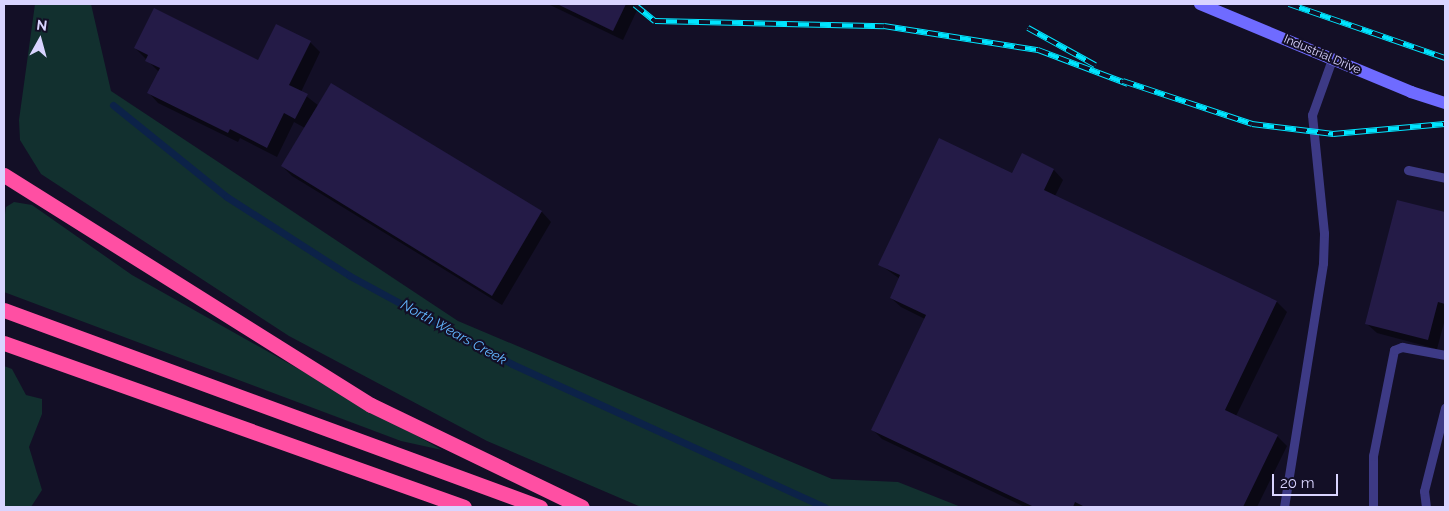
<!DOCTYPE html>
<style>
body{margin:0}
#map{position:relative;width:1449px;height:511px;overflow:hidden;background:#130f26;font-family:Raleway,sans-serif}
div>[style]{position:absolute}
.green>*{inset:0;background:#12302f}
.shadow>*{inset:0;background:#0007}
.stream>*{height:7px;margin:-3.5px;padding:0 3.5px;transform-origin:3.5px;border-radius:3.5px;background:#0c2248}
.building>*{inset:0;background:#241b47}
.lane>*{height:9px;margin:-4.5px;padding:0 4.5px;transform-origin:4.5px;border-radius:4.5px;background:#3d3a85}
.secondary>*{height:12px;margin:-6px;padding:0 6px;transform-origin:6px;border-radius:6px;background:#6f6bff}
.highway>*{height:15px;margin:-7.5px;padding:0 7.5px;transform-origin:7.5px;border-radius:7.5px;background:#ff4fa3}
.rail>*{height:5.5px;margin-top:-2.75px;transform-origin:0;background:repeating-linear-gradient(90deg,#130f26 0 11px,#00e5ff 0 22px);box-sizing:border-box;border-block:1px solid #00e5ff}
span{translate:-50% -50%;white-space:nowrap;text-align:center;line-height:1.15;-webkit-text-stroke:4px #130f26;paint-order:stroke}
.street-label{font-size:12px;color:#d9d4ff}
.water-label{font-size:14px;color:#62b6ff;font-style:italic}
.frame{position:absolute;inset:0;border:5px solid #d9d4ff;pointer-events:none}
.north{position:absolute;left:15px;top:15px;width:50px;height:50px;-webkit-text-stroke:4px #130f26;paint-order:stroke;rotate:7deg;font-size:14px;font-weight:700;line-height:20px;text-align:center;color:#d9d4ff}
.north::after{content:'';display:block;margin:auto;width:18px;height:22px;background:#d9d4ff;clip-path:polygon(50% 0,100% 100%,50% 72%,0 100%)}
.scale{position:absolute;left:1272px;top:474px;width:66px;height:22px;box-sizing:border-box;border:2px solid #d9d4ff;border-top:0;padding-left:6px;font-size:15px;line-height:18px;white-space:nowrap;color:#d9d4ff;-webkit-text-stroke:4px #130f26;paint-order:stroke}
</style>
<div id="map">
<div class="green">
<div style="clip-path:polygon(35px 4px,91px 4px,111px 91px,458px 321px,832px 479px,898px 482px,961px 507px,641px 507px,487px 441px,289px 336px,41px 174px,20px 140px,19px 120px)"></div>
<div style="clip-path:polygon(14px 202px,32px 205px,132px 275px,442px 450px,401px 441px,4px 292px,4px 222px,6px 207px)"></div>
<div style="clip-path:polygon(4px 366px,12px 369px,26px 395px,42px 399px,42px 414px,29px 447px,42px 490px,31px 507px,4px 507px)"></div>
</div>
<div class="shadow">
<div style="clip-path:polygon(548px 4px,640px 4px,623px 40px)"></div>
<div style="clip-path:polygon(310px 42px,320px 52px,301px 92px,319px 106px,542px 212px,551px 222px,502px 305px,292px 176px,282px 166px,305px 128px,294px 122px,277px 157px,240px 138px,238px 142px,158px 103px,149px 93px,159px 72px,135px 48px,258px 61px)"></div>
<div style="clip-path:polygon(1054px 170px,1063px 180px,1055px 196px,1277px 302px,1287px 312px,1236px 416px,1277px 436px,1287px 446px,1257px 507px,1025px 507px,882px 439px,872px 429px,925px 319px,901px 307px,891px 298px,900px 279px,879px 264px,1013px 175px)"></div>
<div style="clip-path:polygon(1398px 201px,1445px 213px,1445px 319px,1437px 349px,1377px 333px,1367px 324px)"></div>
</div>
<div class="stream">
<div style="left:113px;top:105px;width:146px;rotate:38.9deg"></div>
<div style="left:227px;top:197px;width:146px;rotate:32.7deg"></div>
<div style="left:350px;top:276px;width:184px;rotate:28.5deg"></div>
<div style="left:512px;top:364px;width:344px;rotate:24.6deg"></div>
</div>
<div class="building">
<div style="clip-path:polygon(557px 4px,626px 4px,613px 31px)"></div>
<div style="clip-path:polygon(154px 8px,258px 60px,276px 24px,311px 41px,289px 85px,308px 94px,295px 119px,284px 113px,267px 148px,230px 129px,228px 133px,147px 93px,160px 68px,145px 61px,148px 55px,134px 48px)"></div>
<div style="clip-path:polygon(331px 83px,542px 211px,492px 296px,281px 166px)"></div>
<div style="clip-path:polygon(939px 138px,1012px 173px,1022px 153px,1054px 169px,1044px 190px,1277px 301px,1225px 410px,1278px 435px,1243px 507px,1085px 507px,1075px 502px,1073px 507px,1034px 507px,871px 430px,926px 315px,890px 298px,900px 275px,878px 265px)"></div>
<div style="clip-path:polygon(1397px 200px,1445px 212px,1445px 304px,1438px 302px,1428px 340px,1365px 324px)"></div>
</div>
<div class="lane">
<div style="left:1408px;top:170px;width:38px;rotate:12deg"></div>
<div style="left:1284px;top:507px;width:247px;rotate:-80.9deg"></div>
<div style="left:1323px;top:263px;width:30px;rotate:-88deg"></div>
<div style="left:1324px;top:233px;width:119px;rotate:-95.8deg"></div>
<div style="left:1312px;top:115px;width:59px;rotate:-70.3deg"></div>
<div style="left:1373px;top:507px;width:51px;rotate:-90deg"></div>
<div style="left:1373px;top:456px;width:108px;rotate:-78.8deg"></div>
<div style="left:1394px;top:350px;width:9px;rotate:-21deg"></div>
<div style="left:1402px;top:347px;width:44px;rotate:10.5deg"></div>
<div style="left:1426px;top:507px;width:16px;rotate:-97deg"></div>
<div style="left:1424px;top:491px;width:86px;rotate:-75.8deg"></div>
</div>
<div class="secondary">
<div style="left:1200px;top:4px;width:229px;rotate:22.6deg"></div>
<div style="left:1411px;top:92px;width:36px;rotate:18deg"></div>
</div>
<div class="highway">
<div style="left:4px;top:175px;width:433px;rotate:32.1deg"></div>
<div style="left:371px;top:405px;width:234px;rotate:25.8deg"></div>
<div style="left:4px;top:310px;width:571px;rotate:20.18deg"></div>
<div style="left:4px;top:343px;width:488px;rotate:19.6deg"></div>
</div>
<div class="rail">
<div style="left:1289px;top:4px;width:165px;rotate:19.1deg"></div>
<div style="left:635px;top:5px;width:26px;rotate:39deg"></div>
<div style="left:655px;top:21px;width:229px;rotate:1.3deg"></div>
<div style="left:884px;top:26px;width:156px;rotate:8.9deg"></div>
<div style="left:1038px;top:50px;width:96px;rotate:20.7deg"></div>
<div style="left:1028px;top:28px;width:77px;rotate:28.9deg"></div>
<div style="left:1123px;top:81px;width:136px;rotate:18.4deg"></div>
<div style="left:1252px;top:124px;width:82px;rotate:7deg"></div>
<div style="left:1333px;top:134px;width:112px;rotate:-5.1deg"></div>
</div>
<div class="street-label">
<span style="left:1322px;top:55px;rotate:23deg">Industrial Drive</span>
</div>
<div class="water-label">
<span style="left:454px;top:332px;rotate:29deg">North Wears Creek</span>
</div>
<div class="frame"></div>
<div class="north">N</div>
<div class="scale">20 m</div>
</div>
